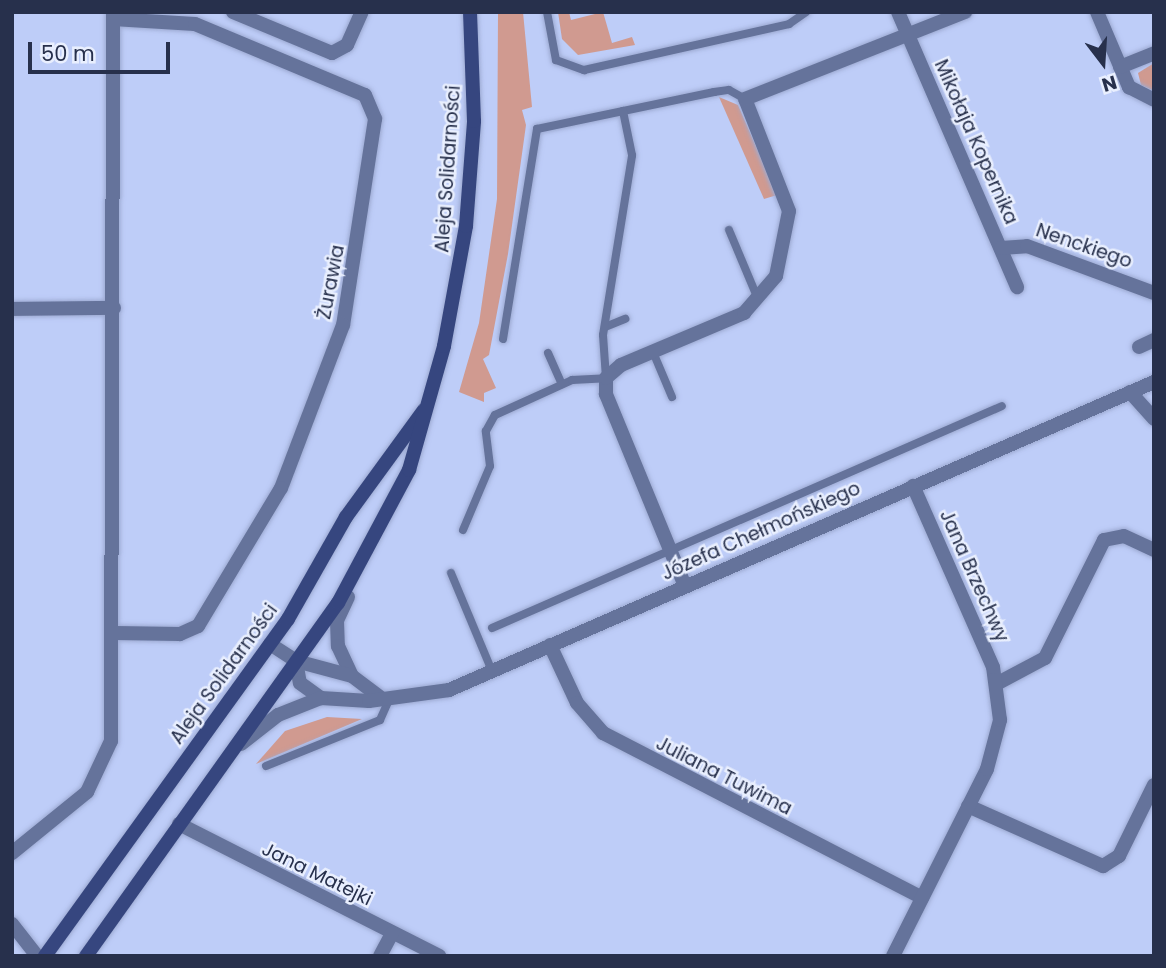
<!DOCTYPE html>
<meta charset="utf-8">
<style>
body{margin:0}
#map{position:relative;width:1166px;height:968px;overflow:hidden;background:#becdf8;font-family:Poppins,sans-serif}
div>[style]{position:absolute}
.green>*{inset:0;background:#d09a90}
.roads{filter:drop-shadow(0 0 2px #9daad2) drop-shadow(0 0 2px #9daad2)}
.service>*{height:8px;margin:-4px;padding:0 4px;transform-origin:4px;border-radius:4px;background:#65739b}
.minor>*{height:14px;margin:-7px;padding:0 7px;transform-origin:7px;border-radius:7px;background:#65739b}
.tertiary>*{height:14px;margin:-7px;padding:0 7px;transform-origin:7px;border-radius:7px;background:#65739b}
.secondary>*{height:14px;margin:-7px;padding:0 7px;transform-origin:7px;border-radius:7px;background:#36467f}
span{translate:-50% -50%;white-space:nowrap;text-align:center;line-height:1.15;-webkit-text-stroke:5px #e9effe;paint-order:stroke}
.street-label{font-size:19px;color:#27304c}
.frame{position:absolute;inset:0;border:14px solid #27304c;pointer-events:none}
.north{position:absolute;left:1068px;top:28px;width:70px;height:70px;-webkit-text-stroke:5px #e9effe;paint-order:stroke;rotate:163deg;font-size:19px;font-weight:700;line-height:28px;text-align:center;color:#27304c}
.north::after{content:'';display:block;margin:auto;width:24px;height:32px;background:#27304c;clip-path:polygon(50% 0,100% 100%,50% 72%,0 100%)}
.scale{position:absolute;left:28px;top:42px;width:142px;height:32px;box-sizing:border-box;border:4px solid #27304c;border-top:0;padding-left:9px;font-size:21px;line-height:24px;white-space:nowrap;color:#27304c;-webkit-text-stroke:5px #e9effe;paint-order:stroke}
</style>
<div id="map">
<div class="green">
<div style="clip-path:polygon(498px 12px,523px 12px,532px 107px,522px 110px,526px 125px,508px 254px,489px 355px,483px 359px,496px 388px,484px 393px,484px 402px,459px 392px,479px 323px,497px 199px)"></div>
<div style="clip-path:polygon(558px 12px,569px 12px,571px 20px,603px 12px,612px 43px,632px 37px,635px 45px,578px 55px,562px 39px)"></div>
<div style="clip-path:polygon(1154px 63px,1154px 91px,1141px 85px,1138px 73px)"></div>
<div style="clip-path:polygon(719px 97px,738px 105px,777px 195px,764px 199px)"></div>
<div style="clip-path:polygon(327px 717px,362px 719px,256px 764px,285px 731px)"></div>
</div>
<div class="roads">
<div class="service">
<div style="left:547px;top:12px;width:49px;rotate:79.4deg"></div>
<div style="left:556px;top:60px;width:30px;rotate:20deg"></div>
<div style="left:584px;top:70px;width:210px;rotate:-12.6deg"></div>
<div style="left:789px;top:24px;width:21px;rotate:-35deg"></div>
<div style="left:729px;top:230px;width:75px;rotate:67.2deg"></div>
<div style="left:605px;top:327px;width:22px;rotate:-22deg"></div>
<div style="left:503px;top:339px;width:213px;rotate:-80.8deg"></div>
<div style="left:537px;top:129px;width:181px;rotate:-11.8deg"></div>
<div style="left:714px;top:92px;width:15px;rotate:-8deg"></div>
<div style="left:729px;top:90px;width:18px;rotate:29deg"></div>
<div style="left:653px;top:352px;width:49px;rotate:67.1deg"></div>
<div style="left:548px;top:353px;width:34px;rotate:66deg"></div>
<div style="left:463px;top:530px;width:69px;rotate:-67.1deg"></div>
<div style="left:490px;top:466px;width:35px;rotate:-97deg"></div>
<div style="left:486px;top:431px;width:18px;rotate:-61deg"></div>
<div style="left:495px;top:415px;width:85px;rotate:-24.4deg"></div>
<div style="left:572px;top:380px;width:34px;rotate:-3deg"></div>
<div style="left:606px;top:378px;width:43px;rotate:-94deg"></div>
<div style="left:603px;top:335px;width:182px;rotate:-80.8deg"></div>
<div style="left:632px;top:155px;width:45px;rotate:-101.6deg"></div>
<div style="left:451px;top:573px;width:106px;rotate:67.3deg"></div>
<div style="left:492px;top:628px;width:556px;rotate:-23.52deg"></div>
<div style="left:266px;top:766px;width:123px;rotate:-22deg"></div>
<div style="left:380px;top:720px;width:24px;rotate:-66deg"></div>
</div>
<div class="minor">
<div style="left:233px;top:12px;width:107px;rotate:22.5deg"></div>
<div style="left:332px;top:53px;width:17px;rotate:-28deg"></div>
<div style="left:347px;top:45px;width:36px;rotate:-66deg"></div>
<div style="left:898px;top:12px;width:300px;rotate:66.6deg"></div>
<div style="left:1097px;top:12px;width:82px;rotate:66.9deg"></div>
<div style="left:1129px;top:87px;width:28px;rotate:27deg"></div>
<div style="left:113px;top:19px;width:82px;rotate:3.5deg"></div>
<div style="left:195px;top:24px;width:184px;rotate:22.7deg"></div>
<div style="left:365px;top:95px;width:26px;rotate:67deg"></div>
<div style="left:375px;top:119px;width:208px;rotate:98.8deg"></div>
<div style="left:343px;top:325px;width:174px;rotate:110.8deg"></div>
<div style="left:281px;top:488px;width:161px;rotate:121deg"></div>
<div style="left:198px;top:626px;width:20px;rotate:156deg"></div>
<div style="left:180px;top:634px;width:65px;rotate:-179.1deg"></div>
<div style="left:1120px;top:67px;width:37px;rotate:-22deg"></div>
<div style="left:1001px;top:248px;width:26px;rotate:-4deg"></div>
<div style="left:1027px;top:246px;width:135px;rotate:20.3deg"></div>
<div style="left:12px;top:309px;width:102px;rotate:-0.6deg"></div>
<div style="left:1139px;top:347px;width:17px;rotate:-25deg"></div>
<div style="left:1130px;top:392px;width:36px;rotate:48deg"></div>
<div style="left:685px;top:586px;width:208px;rotate:-112.4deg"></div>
<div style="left:606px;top:394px;width:16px;rotate:-90deg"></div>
<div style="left:606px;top:378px;width:20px;rotate:-41deg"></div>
<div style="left:621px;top:365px;width:134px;rotate:-22.9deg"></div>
<div style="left:744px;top:313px;width:49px;rotate:-49.1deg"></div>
<div style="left:776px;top:276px;width:66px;rotate:-78.7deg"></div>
<div style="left:789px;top:211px;width:120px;rotate:-111.4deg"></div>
<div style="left:745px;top:99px;width:237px;rotate:-21.6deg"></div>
<div style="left:550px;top:645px;width:64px;rotate:65deg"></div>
<div style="left:577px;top:703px;width:40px;rotate:49deg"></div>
<div style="left:603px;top:733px;width:359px;rotate:27.3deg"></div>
<div style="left:998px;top:683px;width:53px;rotate:-28deg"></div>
<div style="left:1045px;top:658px;width:132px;rotate:-63.4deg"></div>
<div style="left:1104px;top:540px;width:20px;rotate:-11deg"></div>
<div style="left:1124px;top:536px;width:33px;rotate:25deg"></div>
<div style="left:968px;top:806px;width:148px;rotate:24deg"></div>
<div style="left:1103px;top:866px;width:19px;rotate:-32deg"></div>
<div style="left:1119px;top:856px;width:79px;rotate:-63.8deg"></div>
<div style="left:179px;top:824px;width:292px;rotate:26.9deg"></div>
<div style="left:12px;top:853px;width:97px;rotate:-39.1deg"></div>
<div style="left:87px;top:792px;width:56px;rotate:-64.8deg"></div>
<div style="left:111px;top:741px;width:729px;rotate:-89.84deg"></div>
<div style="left:12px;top:924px;width:41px;rotate:52deg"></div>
<div style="left:380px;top:956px;width:26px;rotate:-62deg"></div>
<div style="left:893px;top:956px;width:209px;rotate:-63.3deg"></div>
<div style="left:987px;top:769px;width:51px;rotate:-75.1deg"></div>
<div style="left:1000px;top:720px;width:53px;rotate:-97.5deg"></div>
<div style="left:993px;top:667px;width:198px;rotate:-113.8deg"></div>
</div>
<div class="tertiary">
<div style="left:348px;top:597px;width:26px;rotate:115deg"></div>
<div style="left:337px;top:621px;width:25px;rotate:88deg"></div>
<div style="left:338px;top:646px;width:33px;rotate:65deg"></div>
<div style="left:352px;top:676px;width:35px;rotate:37deg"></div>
<div style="left:270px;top:644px;width:31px;rotate:33deg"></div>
<div style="left:296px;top:661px;width:58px;rotate:15deg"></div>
<div style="left:296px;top:661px;width:22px;rotate:80deg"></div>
<div style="left:300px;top:683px;width:26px;rotate:36deg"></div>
<div style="left:321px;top:698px;width:48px;rotate:3.6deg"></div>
<div style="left:369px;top:701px;width:81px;rotate:-7.8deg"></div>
<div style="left:449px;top:690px;width:769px;rotate:-23.6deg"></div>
<div style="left:241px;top:744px;width:47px;rotate:-38.1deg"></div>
<div style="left:278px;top:715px;width:46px;rotate:-21.6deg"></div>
</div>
<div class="secondary">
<div style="left:45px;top:956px;width:415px;rotate:-54.2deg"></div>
<div style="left:288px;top:619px;width:117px;rotate:-60.4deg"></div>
<div style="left:346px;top:517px;width:132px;rotate:-53.9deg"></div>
<div style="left:86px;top:956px;width:434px;rotate:-54.5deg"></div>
<div style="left:338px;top:603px;width:151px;rotate:-61.9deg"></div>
<div style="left:409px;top:470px;width:129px;rotate:-74.2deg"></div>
<div style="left:444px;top:346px;width:122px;rotate:-79.6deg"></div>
<div style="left:466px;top:226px;width:105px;rotate:-85.6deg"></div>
<div style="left:474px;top:121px;width:109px;rotate:-92.1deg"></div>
</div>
</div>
<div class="street-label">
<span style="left:976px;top:142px;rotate:66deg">Mikołaja Kopernika</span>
<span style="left:448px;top:169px;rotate:-86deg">Aleja Solidarności</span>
<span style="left:1084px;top:246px;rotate:19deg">Nenckiego</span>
<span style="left:331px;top:282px;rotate:-79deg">Żurawia</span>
<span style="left:761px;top:531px;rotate:-24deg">Józefa Chełmońskiego</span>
<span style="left:974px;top:576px;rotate:66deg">Jana Brzechwy</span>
<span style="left:224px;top:674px;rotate:-54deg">Aleja Solidarności</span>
<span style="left:724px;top:776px;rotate:27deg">Juliana Tuwima</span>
<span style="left:317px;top:874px;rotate:26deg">Jana Matejki</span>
</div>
<div class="frame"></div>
<div class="north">N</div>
<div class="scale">50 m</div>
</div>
